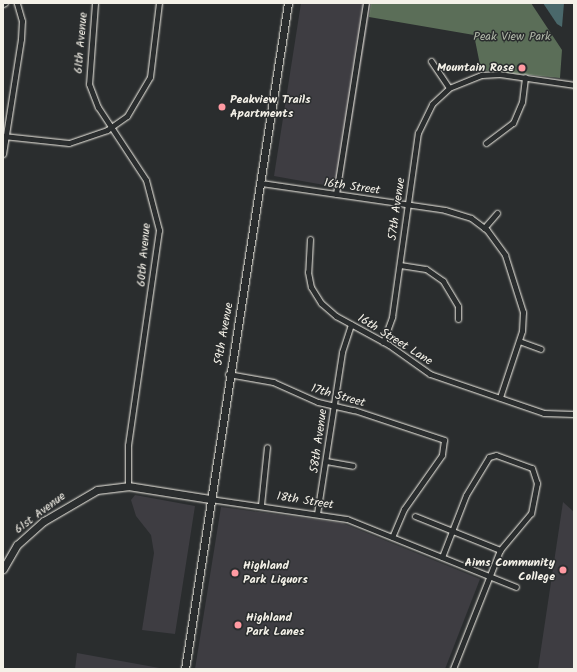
<!DOCTYPE html>
<style>
body{margin:0}
#map{position:relative;width:577px;height:672px;overflow:hidden;background:#2a2d2e;font-family:Kalam,sans-serif}
div>[style]{position:absolute}
.built>*{inset:0;background:#3e3d42}
.green>*{inset:0;background:#5b6e58}
.water>*{inset:0;background:#4a686b}
.roads{filter:drop-shadow(0 0 1px #f4f1e8) drop-shadow(0 0 1px #f4f1e8)}
.street>*{height:5px;margin:-2.5px;padding:0 2.5px;transform-origin:2.5px;border-radius:2.5px;background:#2a2d2e}
.secondary>*{height:7px;margin:-3.5px;padding:0 3.5px;transform-origin:3.5px;border-radius:3.5px;background:#2a2d2e}
.dots>*{width:11px;height:11px;translate:-50% -50%;box-sizing:border-box;border:2px solid #2a2d2e;border-radius:50%}
span{translate:-50% -50%;white-space:nowrap;text-align:center;line-height:1.15;-webkit-text-stroke:3px #2a2d2e;paint-order:stroke}
.park-label{font-size:12px;color:#afb6a7}
.street-label{font-size:12px;color:#f4f1e8}
.poi-label{font-size:12px;color:#f4f1e8;font-weight:700}
.right{translate:-100% -50%;text-align:right}
.left{translate:0 -50%;text-align:left}
.frame{position:absolute;inset:0;border:4px solid #f4f1e8;pointer-events:none}
</style>
<div id="map">
<div class="built">
<div style="clip-path:polygon(301px 3px,371px 3px,341px 188px,274px 176px)"></div>
<div style="clip-path:polygon(135px 495px,195px 506px,175px 634px,142px 630px,154px 553px,151px 535px,136px 516px,131px 500px)"></div>
<div style="clip-path:polygon(563px 502px,574px 512px,574px 669px,538px 669px)"></div>
<div style="clip-path:polygon(221px 507px,342px 523px,480px 579px,445px 669px,195px 669px)"></div>
<div style="clip-path:polygon(77px 653px,165px 669px,75px 669px)"></div>
</div>
<div class="green">
<div style="clip-path:polygon(371px 3px,531px 3px,562px 50px,560px 78px,481px 70px,474px 35px,369px 17px)"></div>
</div>
<div class="water">
<div style="clip-path:polygon(543px 3px,564px 3px,562px 27px,557px 24px)"></div>
</div>
<div class="roads">
<div class="street">
<div style="left:95px;top:3px;width:81px;rotate:94.2deg"></div>
<div style="left:89px;top:84px;width:25px;rotate:69deg"></div>
<div style="left:98px;top:107px;width:87px;rotate:56.7deg"></div>
<div style="left:146px;top:180px;width:52px;rotate:75.4deg"></div>
<div style="left:159px;top:230px;width:217px;rotate:98.2deg"></div>
<div style="left:128px;top:445px;width:41px;rotate:90deg"></div>
<div style="left:3px;top:4px;width:2px;rotate:-27deg"></div>
<div style="left:431px;top:61px;width:32px;rotate:56deg"></div>
<div style="left:3px;top:136px;width:66px;rotate:6.1deg"></div>
<div style="left:69px;top:143px;width:40px;rotate:-18.9deg"></div>
<div style="left:107px;top:130px;width:24px;rotate:-35deg"></div>
<div style="left:127px;top:116px;width:45px;rotate:-59.5deg"></div>
<div style="left:150px;top:77px;width:75px;rotate:-83.1deg"></div>
<div style="left:486px;top:143px;width:34px;rotate:-37deg"></div>
<div style="left:513px;top:123px;width:23px;rotate:-67deg"></div>
<div style="left:522px;top:102px;width:25px;rotate:-83deg"></div>
<div style="left:3px;top:154px;width:116px;rotate:-81.1deg"></div>
<div style="left:21px;top:39px;width:18px;rotate:-87deg"></div>
<div style="left:22px;top:21px;width:19px;rotate:-106deg"></div>
<div style="left:261px;top:183px;width:186px;rotate:8.3deg"></div>
<div style="left:445px;top:210px;width:27px;rotate:17deg"></div>
<div style="left:471px;top:218px;width:20px;rotate:37deg"></div>
<div style="left:487px;top:230px;width:31px;rotate:54deg"></div>
<div style="left:505px;top:255px;width:60px;rotate:72.5deg"></div>
<div style="left:523px;top:312px;width:19px;rotate:93deg"></div>
<div style="left:522px;top:331px;width:70px;rotate:108.4deg"></div>
<div style="left:336px;top:194px;width:193px;rotate:-81.1deg"></div>
<div style="left:484px;top:228px;width:20px;rotate:-49deg"></div>
<div style="left:310px;top:239px;width:33px;rotate:93deg"></div>
<div style="left:308px;top:272px;width:15px;rotate:79deg"></div>
<div style="left:311px;top:287px;width:19px;rotate:58deg"></div>
<div style="left:321px;top:303px;width:20px;rotate:41deg"></div>
<div style="left:336px;top:316px;width:60px;rotate:28.7deg"></div>
<div style="left:389px;top:345px;width:50px;rotate:35.3deg"></div>
<div style="left:430px;top:374px;width:120px;rotate:18.9deg"></div>
<div style="left:544px;top:413px;width:30px;rotate:2deg"></div>
<div style="left:400px;top:265px;width:26px;rotate:9deg"></div>
<div style="left:426px;top:269px;width:21px;rotate:35deg"></div>
<div style="left:443px;top:281px;width:29px;rotate:59deg"></div>
<div style="left:458px;top:306px;width:13px;rotate:90deg"></div>
<div style="left:519px;top:341px;width:23px;rotate:20deg"></div>
<div style="left:383px;top:342px;width:27px;rotate:-70deg"></div>
<div style="left:392px;top:317px;width:186px;rotate:-82deg"></div>
<div style="left:418px;top:133px;width:32px;rotate:-64deg"></div>
<div style="left:432px;top:104px;width:23px;rotate:-43deg"></div>
<div style="left:449px;top:88px;width:35px;rotate:-22deg"></div>
<div style="left:482px;top:75px;width:17px;rotate:-3deg"></div>
<div style="left:499px;top:74px;width:76px;rotate:8.3deg"></div>
<div style="left:228px;top:374px;width:46px;rotate:10.1deg"></div>
<div style="left:273px;top:382px;width:49px;rotate:24deg"></div>
<div style="left:318px;top:402px;width:37px;rotate:13deg"></div>
<div style="left:354px;top:410px;width:95px;rotate:18.4deg"></div>
<div style="left:444px;top:440px;width:15px;rotate:98deg"></div>
<div style="left:442px;top:455px;width:66px;rotate:125.1deg"></div>
<div style="left:404px;top:509px;width:30px;rotate:113deg"></div>
<div style="left:326px;top:461px;width:27px;rotate:10deg"></div>
<div style="left:210px;top:499px;width:138px;rotate:8.3deg"></div>
<div style="left:347px;top:519px;width:182px;rotate:21.9deg"></div>
<div style="left:261px;top:505px;width:58px;rotate:-84.1deg"></div>
<div style="left:317px;top:514px;width:164px;rotate:-81.2deg"></div>
<div style="left:342px;top:352px;width:29px;rotate:-72deg"></div>
<div style="left:415px;top:516px;width:92px;rotate:21.8deg"></div>
<div style="left:442px;top:557px;width:66px;rotate:-68.8deg"></div>
<div style="left:466px;top:495px;width:44px;rotate:-58.8deg"></div>
<div style="left:489px;top:457px;width:7px;rotate:-16deg"></div>
<div style="left:496px;top:455px;width:38px;rotate:20deg"></div>
<div style="left:532px;top:468px;width:16px;rotate:72deg"></div>
<div style="left:537px;top:483px;width:31px;rotate:101deg"></div>
<div style="left:531px;top:513px;width:48px;rotate:130deg"></div>
<div style="left:500px;top:550px;width:128px;rotate:111.6deg"></div>
</div>
<div class="secondary">
<div style="left:3px;top:569px;width:28px;rotate:-60deg"></div>
<div style="left:17px;top:545px;width:36px;rotate:-42deg"></div>
<div style="left:44px;top:521px;width:61px;rotate:-30.3deg"></div>
<div style="left:97px;top:490px;width:31px;rotate:-7deg"></div>
<div style="left:128px;top:486px;width:83px;rotate:9deg"></div>
<div style="left:185px;top:669px;width:674px;rotate:-81.21deg"></div>
</div>
</div>
<div class="dots">
<div style="left:522px;top:68px;background:#ff9aa2"></div>
<div style="left:222px;top:107px;background:#ff9aa2"></div>
<div style="left:563px;top:570px;background:#ff9aa2"></div>
<div style="left:235px;top:573px;background:#ff9aa2"></div>
<div style="left:238px;top:625px;background:#ff9aa2"></div>
</div>
<div class="park-label">
<span style="left:512px;top:37px">Peak View Park</span>
</div>
<div class="street-label">
<span style="left:81px;top:43px;rotate:-85deg">61th Avenue</span>
<span style="left:352px;top:187px;rotate:8deg">16th Street</span>
<span style="left:397px;top:209px;rotate:-82deg">57th Avenue</span>
<span style="left:144px;top:255px;rotate:-85deg">60th Avenue</span>
<span style="left:224px;top:334px;rotate:-80deg">59th Avenue</span>
<span style="left:395px;top:340px;rotate:32deg">16th Street Lane</span>
<span style="left:338px;top:396px;rotate:16deg">17th Street</span>
<span style="left:319px;top:441px;rotate:-82deg">58th Avenue</span>
<span style="left:305px;top:501px;rotate:9deg">18th Street</span>
<span style="left:40px;top:513px;rotate:-37deg">61st Avenue</span>
</div>
<div class="poi-label">
<span class="right" style="left:514px;top:68px">Mountain Rose</span>
<span class="left" style="left:230px;top:107px">Peakview Trails<br>Apartments</span>
<span class="right" style="left:555px;top:570px">Aims Community<br>College</span>
<span class="left" style="left:243px;top:573px">Highland<br>Park Liquors</span>
<span class="left" style="left:246px;top:625px">Highland<br>Park Lanes</span>
</div>
<div class="frame"></div>
</div>
